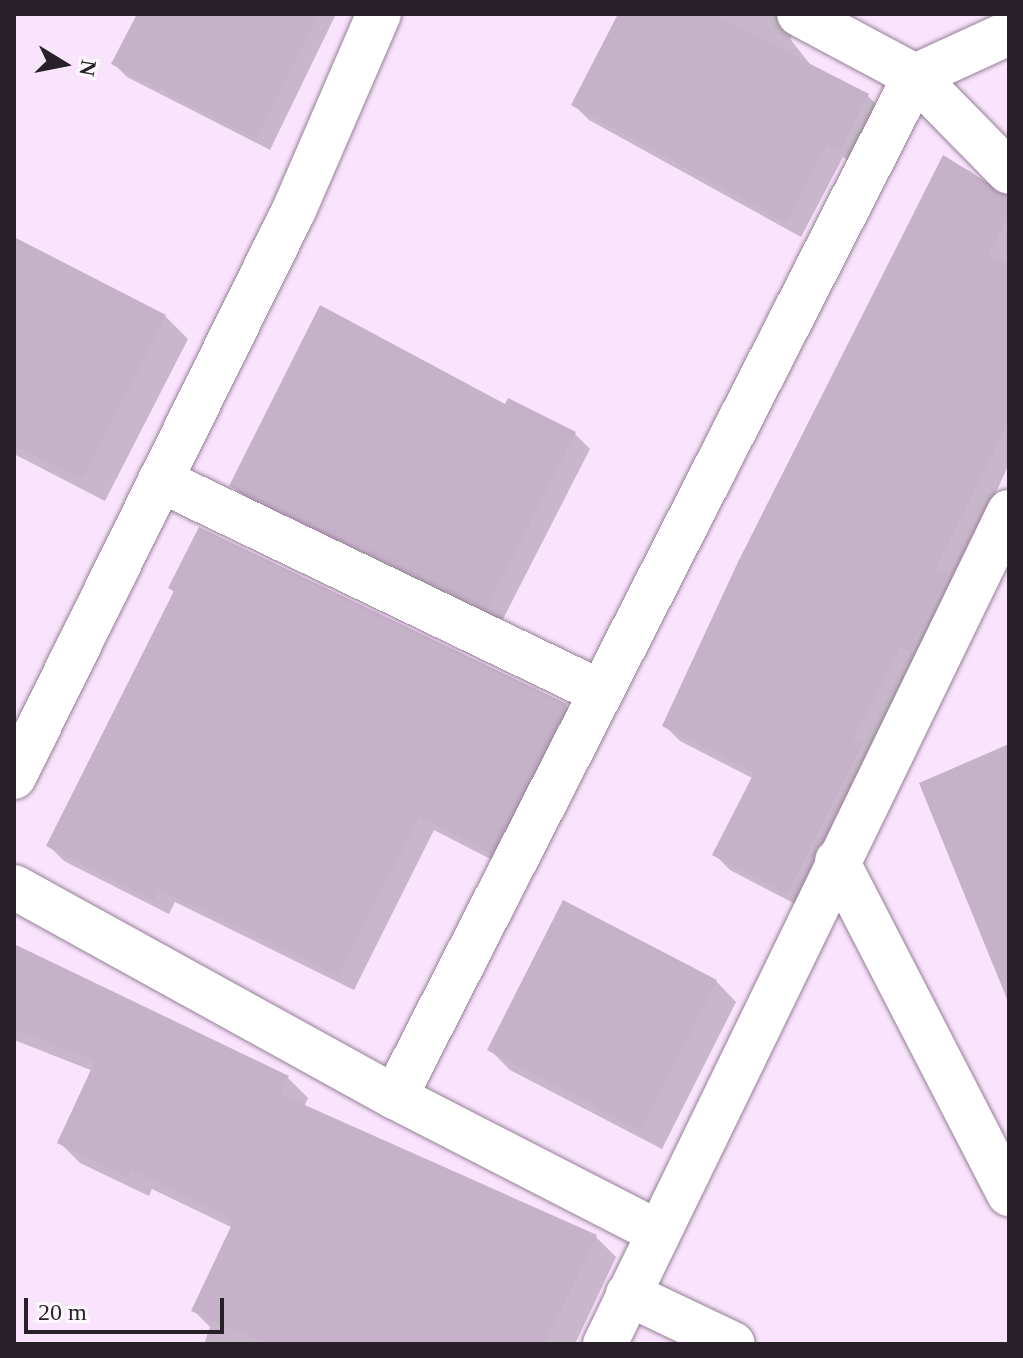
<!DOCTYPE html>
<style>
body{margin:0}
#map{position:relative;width:1023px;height:1358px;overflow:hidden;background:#fae4fd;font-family:Georgia,serif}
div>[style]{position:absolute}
.shadow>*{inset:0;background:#0003}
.building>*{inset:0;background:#c5b1c8}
.roads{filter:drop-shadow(0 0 2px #948096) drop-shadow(0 0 2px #948096)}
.street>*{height:44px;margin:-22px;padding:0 22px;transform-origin:22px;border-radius:22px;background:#fff}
span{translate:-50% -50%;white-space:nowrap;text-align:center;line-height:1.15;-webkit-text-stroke:7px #fdf8fd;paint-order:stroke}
.frame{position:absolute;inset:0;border:16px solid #282029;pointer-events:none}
.north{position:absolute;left:24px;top:24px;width:80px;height:80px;-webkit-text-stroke:6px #fdf8fd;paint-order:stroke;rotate:100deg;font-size:22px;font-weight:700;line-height:32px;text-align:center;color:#282029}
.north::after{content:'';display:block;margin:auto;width:28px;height:36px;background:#282029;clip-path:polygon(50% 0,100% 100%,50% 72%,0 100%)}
.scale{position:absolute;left:24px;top:1298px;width:200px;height:36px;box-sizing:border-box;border:4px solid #282029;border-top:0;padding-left:10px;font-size:24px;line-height:28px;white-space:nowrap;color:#282029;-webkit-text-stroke:6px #fdf8fd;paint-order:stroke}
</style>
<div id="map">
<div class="shadow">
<div style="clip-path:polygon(139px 14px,336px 14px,270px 150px,127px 77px,114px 64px)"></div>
<div style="clip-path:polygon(620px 14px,793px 14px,791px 40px,813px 68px,868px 96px,883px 111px,856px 165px,843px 157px,801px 237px,589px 120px,574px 105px)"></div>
<div style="clip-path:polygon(944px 158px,970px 171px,1001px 198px,1009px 197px,1009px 464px,803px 908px,730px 870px,715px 855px,754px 779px,680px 741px,665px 726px)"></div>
<div style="clip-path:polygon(14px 239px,165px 316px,188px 339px,105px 501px,14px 454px)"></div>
<div style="clip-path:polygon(506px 406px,575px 434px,590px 449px,501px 623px,247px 500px,232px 485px)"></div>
<div style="clip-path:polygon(170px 588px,566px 706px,581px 721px,506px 867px,434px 830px,354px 990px,175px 902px,169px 914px,64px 861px,49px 846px,175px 593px)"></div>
<div style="clip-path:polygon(14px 953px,288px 1078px,308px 1098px,304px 1107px,596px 1237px,616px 1257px,575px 1344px,204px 1344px,210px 1327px,193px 1310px,233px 1228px,152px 1189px,149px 1196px,80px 1163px,59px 1142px,93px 1071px,14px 1040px)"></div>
<div style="clip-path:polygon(716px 981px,736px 1002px,662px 1149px,510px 1070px,490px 1050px)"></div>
</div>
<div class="building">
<div style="clip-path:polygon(137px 14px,318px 14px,256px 138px,111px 64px)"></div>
<div style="clip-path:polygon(618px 14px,713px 14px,869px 94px,841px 151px,827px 144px,786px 223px,571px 105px)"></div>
<div style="clip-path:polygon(943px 155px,1009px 196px,1009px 214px,989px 255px,1009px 265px,1009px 420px,936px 568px,948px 574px,910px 650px,901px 646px,853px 739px,862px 744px,787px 894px,712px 855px,754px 773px,662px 726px,738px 562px)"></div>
<div style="clip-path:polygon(14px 237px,166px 315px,82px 479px,14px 445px)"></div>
<div style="clip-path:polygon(320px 305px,505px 404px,508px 398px,576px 432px,486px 609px,229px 486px)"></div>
<div style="clip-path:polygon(199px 527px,567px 704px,491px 854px,419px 816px,338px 976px,159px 889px,153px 901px,46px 846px,174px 591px,168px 588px)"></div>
<div style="clip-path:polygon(1009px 744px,1009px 999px,1007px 999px,919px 783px)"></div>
<div style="clip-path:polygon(563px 900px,717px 980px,641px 1130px,487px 1050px)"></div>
<div style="clip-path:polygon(14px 944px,289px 1076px,280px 1094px,597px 1235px,545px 1344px,267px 1344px,191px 1311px,234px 1220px,131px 1170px,128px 1177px,57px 1143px,95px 1061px,14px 1029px)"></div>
</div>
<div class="roads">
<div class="street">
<div style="left:799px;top:14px;width:132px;rotate:28.1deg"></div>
<div style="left:915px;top:76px;width:134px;rotate:45.6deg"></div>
<div style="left:160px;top:480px;width:488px;rotate:25.7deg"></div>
<div style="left:14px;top:777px;width:632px;rotate:-63.72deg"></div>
<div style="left:294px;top:210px;width:214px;rotate:-66.6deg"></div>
<div style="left:837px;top:861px;width:375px;rotate:62.7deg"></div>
<div style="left:14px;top:887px;width:435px;rotate:28.9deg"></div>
<div style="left:395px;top:1097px;width:293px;rotate:27.2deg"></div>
<div style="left:395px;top:1097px;width:1146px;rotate:-63.01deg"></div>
<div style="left:915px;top:76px;width:103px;rotate:-24.6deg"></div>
<div style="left:628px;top:1294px;width:116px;rotate:25.5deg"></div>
<div style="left:605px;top:1344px;width:925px;rotate:-64.1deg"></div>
</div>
</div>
<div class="frame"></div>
<div class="north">N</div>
<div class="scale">20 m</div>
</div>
